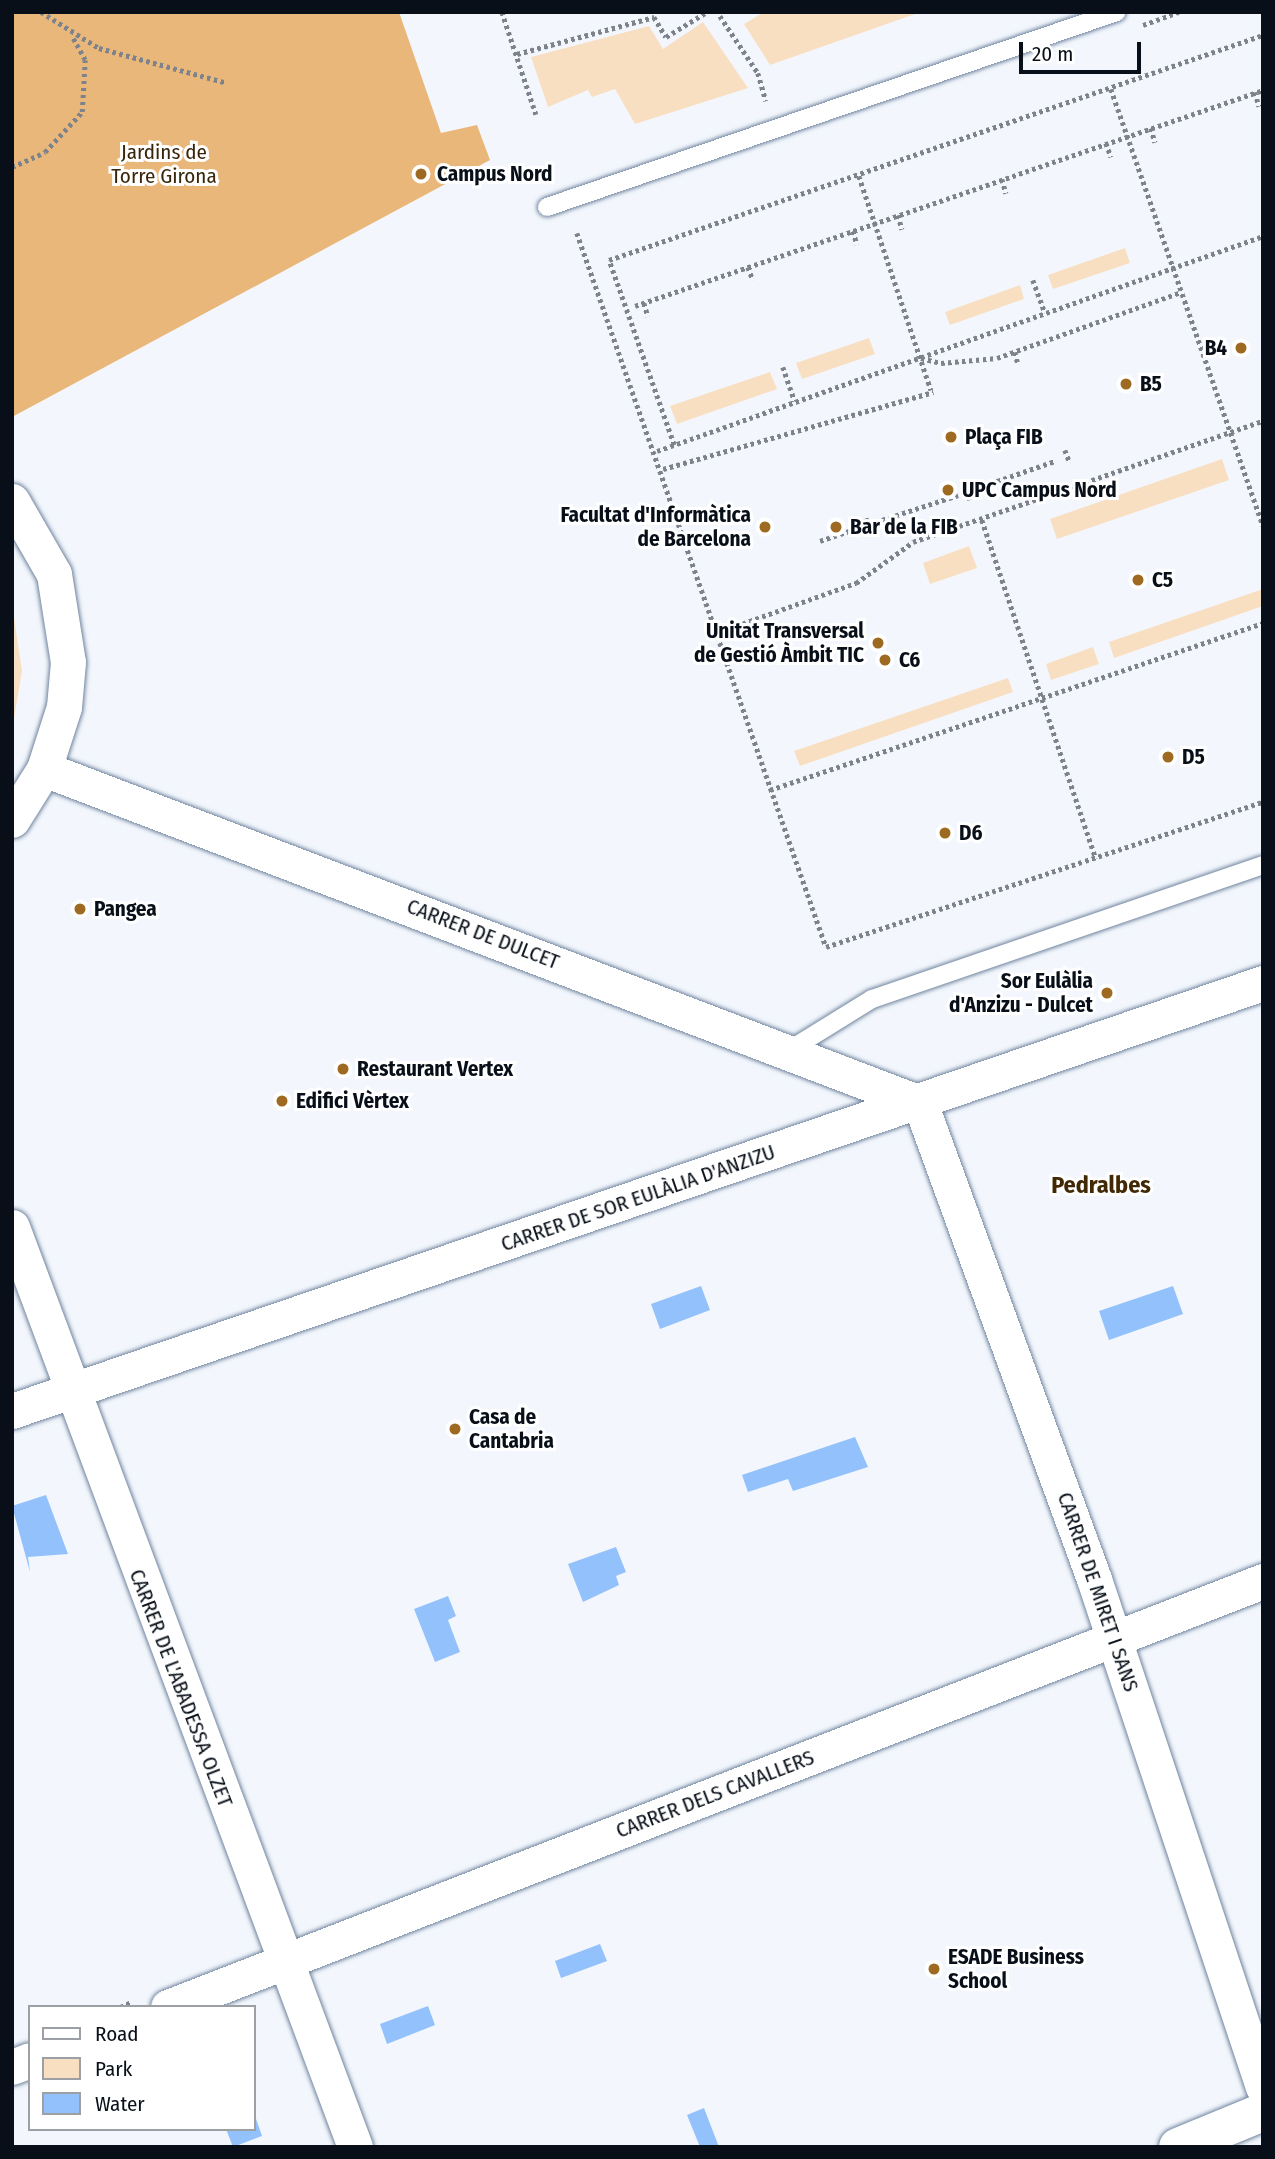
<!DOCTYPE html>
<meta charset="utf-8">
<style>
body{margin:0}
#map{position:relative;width:1275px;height:2159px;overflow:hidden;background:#f3f7fd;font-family:"Fira Sans Condensed",sans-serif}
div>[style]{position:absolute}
.green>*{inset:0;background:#f9dfc2}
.forest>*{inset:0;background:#e9b779}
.water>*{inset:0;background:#92c1fc}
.path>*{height:4.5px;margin-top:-2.25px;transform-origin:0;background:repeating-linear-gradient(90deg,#7e838b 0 3.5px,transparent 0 7px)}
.roads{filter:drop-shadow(0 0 2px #70849e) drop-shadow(0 0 2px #70849e)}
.service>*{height:18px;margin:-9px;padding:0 9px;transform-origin:9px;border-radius:9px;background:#fff}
.minor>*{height:35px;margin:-17.5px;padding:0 17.5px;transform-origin:17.5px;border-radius:17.5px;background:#fff}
.tertiary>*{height:38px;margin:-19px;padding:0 19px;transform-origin:19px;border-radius:19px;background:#fff}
.dots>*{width:19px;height:19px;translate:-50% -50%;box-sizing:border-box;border:4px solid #fff;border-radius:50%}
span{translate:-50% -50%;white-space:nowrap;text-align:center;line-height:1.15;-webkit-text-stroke:6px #fff;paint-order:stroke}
.park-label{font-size:21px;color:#392509}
.poi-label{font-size:21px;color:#080f18;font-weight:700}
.left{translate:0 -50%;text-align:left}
.right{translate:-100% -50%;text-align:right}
.street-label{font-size:21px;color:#080f18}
.quarter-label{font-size:24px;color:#412905;font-weight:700}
.frame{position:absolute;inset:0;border:14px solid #080f18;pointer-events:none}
.legend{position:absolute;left:28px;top:2005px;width:228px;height:126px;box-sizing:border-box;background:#fff;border:2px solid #9c9fa3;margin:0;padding:9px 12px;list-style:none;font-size:21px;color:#080f18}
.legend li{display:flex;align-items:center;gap:14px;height:35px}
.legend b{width:35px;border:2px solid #9c9fa3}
.scale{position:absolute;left:1019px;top:42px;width:122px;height:32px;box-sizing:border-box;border:4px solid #080f18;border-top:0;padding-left:9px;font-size:21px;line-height:24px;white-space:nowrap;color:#080f18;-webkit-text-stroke:5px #fff;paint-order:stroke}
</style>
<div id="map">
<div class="green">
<div style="clip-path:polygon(764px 12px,921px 12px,770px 65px,744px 24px)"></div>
<div style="clip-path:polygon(703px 22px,748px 88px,635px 124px,615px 89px,592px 97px,588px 90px,548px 107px,531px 57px,649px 26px,663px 49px)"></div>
<div style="clip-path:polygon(1125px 248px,1130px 263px,1053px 289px,1048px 275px)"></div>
<div style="clip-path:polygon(1020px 285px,1024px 299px,950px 325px,945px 312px)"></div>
<div style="clip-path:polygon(869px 338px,875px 354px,802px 379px,796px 363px)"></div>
<div style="clip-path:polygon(770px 372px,777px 389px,677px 424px,670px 406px)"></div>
<div style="clip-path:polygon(1222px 459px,1229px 480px,1057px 539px,1050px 519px)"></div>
<div style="clip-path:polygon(969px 546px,977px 568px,930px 584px,923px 563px)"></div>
<div style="clip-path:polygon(1263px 589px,1263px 606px,1114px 658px,1109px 642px)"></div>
<div style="clip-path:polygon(12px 604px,22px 671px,12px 730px)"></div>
<div style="clip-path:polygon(1093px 647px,1099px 664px,1051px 680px,1046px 664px)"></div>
<div style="clip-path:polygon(1008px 678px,1013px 692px,800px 766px,794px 751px)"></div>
</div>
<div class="forest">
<div style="clip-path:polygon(12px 12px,399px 12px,441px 133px,477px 125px,490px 160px,12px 417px)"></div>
</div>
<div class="water">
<div style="clip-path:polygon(701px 1286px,710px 1310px,660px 1329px,651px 1304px)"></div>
<div style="clip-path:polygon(1173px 1286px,1183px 1314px,1109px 1340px,1099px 1311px)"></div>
<div style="clip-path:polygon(855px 1437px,868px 1467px,793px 1491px,788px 1479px,748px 1492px,742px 1475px)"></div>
<div style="clip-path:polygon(46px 1495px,68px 1554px,28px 1557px,30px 1572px,12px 1506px)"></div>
<div style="clip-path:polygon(616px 1547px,626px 1572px,616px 1576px,619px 1585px,583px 1602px,568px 1564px)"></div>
<div style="clip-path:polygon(448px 1596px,456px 1616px,448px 1620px,460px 1652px,435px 1662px,414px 1609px)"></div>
<div style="clip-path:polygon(600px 1944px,607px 1961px,561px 1978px,555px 1961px)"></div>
<div style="clip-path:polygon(428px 2006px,435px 2025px,387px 2044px,380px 2024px)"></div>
<div style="clip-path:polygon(704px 2108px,719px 2147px,700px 2147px,687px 2115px)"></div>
<div style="clip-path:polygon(254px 2113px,262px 2136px,233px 2147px,226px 2129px,254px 2129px)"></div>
</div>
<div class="path">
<div style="left:41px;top:12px;width:68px;rotate:31.8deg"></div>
<div style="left:99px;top:48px;width:130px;rotate:15.2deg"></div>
<div style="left:502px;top:12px;width:108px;rotate:71.6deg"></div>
<div style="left:718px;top:12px;width:9px"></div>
<div style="left:720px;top:16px;width:69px;rotate:56.3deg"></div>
<div style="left:758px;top:73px;width:29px;rotate:74deg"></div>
<div style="left:1143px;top:25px;width:38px;rotate:-20deg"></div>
<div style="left:517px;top:54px;width:142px;rotate:-15.1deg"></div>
<div style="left:654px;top:17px;width:23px;rotate:59deg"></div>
<div style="left:666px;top:37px;width:48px;rotate:-31.4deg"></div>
<div style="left:1111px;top:89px;width:462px;rotate:70.8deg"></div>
<div style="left:1255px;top:92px;width:15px;rotate:74deg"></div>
<div style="left:1151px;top:128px;width:15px;rotate:74deg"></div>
<div style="left:1106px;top:143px;width:15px;rotate:70deg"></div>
<div style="left:12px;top:167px;width:36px;rotate:-24deg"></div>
<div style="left:45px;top:152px;width:54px;rotate:-47.2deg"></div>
<div style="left:82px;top:112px;width:52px;rotate:-86.7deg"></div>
<div style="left:85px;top:60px;width:26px;rotate:-119deg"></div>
<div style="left:859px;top:176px;width:226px;rotate:71.4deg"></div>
<div style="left:1002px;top:179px;width:15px;rotate:74deg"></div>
<div style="left:898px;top:215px;width:15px;rotate:74deg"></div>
<div style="left:853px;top:231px;width:14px;rotate:73deg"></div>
<div style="left:577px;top:233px;width:756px;rotate:70.77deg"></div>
<div style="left:826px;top:947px;width:460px;rotate:-18.4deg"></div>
<div style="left:748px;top:267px;width:14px;rotate:69deg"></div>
<div style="left:1033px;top:280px;width:35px;rotate:70deg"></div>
<div style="left:644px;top:303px;width:14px;rotate:73deg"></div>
<div style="left:635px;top:306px;width:664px;rotate:-18.98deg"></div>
<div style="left:1015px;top:352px;width:12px;rotate:76deg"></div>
<div style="left:921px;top:358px;width:21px;rotate:14deg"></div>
<div style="left:941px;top:363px;width:56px;rotate:-5.1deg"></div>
<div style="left:997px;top:358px;width:195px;rotate:-19.7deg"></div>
<div style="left:783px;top:367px;width:36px;rotate:71deg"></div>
<div style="left:674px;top:445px;width:196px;rotate:-109.4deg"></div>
<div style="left:609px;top:260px;width:692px;rotate:-18.99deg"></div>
<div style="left:1065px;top:450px;width:14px;rotate:69deg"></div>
<div style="left:657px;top:451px;width:643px;rotate:-19.53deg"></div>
<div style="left:663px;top:469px;width:281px;rotate:-15.9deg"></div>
<div style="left:964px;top:484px;width:17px;rotate:69deg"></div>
<div style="left:977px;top:488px;width:83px;rotate:-19.1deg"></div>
<div style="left:866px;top:518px;width:17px;rotate:66deg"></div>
<div style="left:882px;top:520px;width:80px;rotate:-18.2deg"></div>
<div style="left:982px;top:520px;width:357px;rotate:71.4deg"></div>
<div style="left:820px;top:541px;width:39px;rotate:-19deg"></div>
<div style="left:716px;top:633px;width:149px;rotate:-19.7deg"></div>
<div style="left:856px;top:583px;width:70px;rotate:-35.7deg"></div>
<div style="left:913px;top:542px;width:370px;rotate:-19.1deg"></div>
<div style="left:770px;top:790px;width:521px;rotate:-18.71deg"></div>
<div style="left:120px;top:2007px;width:13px;rotate:-23deg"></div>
</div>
<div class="roads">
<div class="service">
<div style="left:547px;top:207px;width:602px;rotate:-18.89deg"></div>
<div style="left:788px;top:1051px;width:99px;rotate:-31.8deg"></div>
<div style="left:872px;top:999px;width:413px;rotate:-18.9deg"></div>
</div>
<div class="minor">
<div style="left:12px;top:501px;width:84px;rotate:60.1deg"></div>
<div style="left:54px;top:574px;width:89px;rotate:81deg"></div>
<div style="left:68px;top:662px;width:45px;rotate:95.1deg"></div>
<div style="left:64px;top:707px;width:65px;rotate:107.9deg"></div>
<div style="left:44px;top:769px;width:60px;rotate:122.1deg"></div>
<div style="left:44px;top:769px;width:938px;rotate:20.87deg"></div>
<div style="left:920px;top:1103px;width:507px;rotate:69.92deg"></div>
<div style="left:1094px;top:1579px;width:535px;rotate:71.6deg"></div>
<div style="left:12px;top:1227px;width:982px;rotate:69.55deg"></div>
<div style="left:12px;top:1411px;width:1322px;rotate:-18.89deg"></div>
<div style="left:168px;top:2007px;width:1175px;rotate:-21.26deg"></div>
<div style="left:12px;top:2067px;width:19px;rotate:-21deg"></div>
</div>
<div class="tertiary">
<div style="left:1178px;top:2147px;width:92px;rotate:-22.4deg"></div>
</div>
</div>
<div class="dots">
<div style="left:421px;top:174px;background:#9e6a21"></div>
<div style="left:1241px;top:348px;background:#9e6a21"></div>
<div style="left:1126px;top:384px;background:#9e6a21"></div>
<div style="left:951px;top:437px;background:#9e6a21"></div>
<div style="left:948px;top:490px;background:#9e6a21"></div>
<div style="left:765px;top:527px;background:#9e6a21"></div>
<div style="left:836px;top:527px;background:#9e6a21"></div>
<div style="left:1138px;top:580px;background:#9e6a21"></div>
<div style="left:878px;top:643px;background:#9e6a21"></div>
<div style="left:885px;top:660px;background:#9e6a21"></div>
<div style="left:1168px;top:757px;background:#9e6a21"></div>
<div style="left:945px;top:833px;background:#9e6a21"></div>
<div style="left:80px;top:909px;background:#9e6a21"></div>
<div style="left:1107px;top:993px;background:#9e6a21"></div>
<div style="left:343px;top:1069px;background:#9e6a21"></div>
<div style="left:282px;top:1101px;background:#9e6a21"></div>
<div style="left:455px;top:1429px;background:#9e6a21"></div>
<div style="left:934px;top:1969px;background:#9e6a21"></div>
</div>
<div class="park-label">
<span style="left:164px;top:164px">Jardins de<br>Torre Girona</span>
</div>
<div class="poi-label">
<span class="left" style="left:437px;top:174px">Campus Nord</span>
<span class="right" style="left:1227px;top:348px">B4</span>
<span class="left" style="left:1140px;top:384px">B5</span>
<span class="left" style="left:965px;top:437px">Plaça FIB</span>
<span class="left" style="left:962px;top:490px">UPC Campus Nord</span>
<span class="right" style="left:751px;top:527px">Facultat d'Informàtica<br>de Barcelona</span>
<span class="left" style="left:850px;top:527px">Bar de la FIB</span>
<span class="left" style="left:1152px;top:580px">C5</span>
<span class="right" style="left:864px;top:643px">Unitat Transversal<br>de Gestió Àmbit TIC</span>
<span class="left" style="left:899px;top:660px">C6</span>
<span class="left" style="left:1182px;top:757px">D5</span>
<span class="left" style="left:959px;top:833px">D6</span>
<span class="left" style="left:94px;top:909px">Pangea</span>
<span class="right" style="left:1093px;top:993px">Sor Eulàlia<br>d'Anzizu - Dulcet</span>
<span class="left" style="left:357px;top:1069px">Restaurant Vertex</span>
<span class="left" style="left:296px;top:1101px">Edifici Vèrtex</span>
<span class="left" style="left:469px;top:1429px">Casa de<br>Cantabria</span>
<span class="left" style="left:948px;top:1969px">ESADE Business<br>School</span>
</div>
<div class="street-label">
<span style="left:483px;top:934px;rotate:21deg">CARRER DE DULCET</span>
<span style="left:638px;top:1198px;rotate:-19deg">CARRER DE SOR EULÀLIA D'ANZIZU</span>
<span style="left:1098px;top:1592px;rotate:71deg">CARRER DE MIRET I SANS</span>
<span style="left:181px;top:1688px;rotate:69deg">CARRER DE L'ABADESSA OLZET</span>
<span style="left:715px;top:1794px;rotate:-21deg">CARRER DELS CAVALLERS</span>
</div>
<div class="quarter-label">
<span style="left:1101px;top:1186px">Pedralbes</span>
</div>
<div class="frame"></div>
<ul class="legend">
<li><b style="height:9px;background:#fff"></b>Road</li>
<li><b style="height:19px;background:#f9dfc2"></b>Park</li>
<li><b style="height:19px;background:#92c1fc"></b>Water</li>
</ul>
<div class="scale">20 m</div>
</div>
